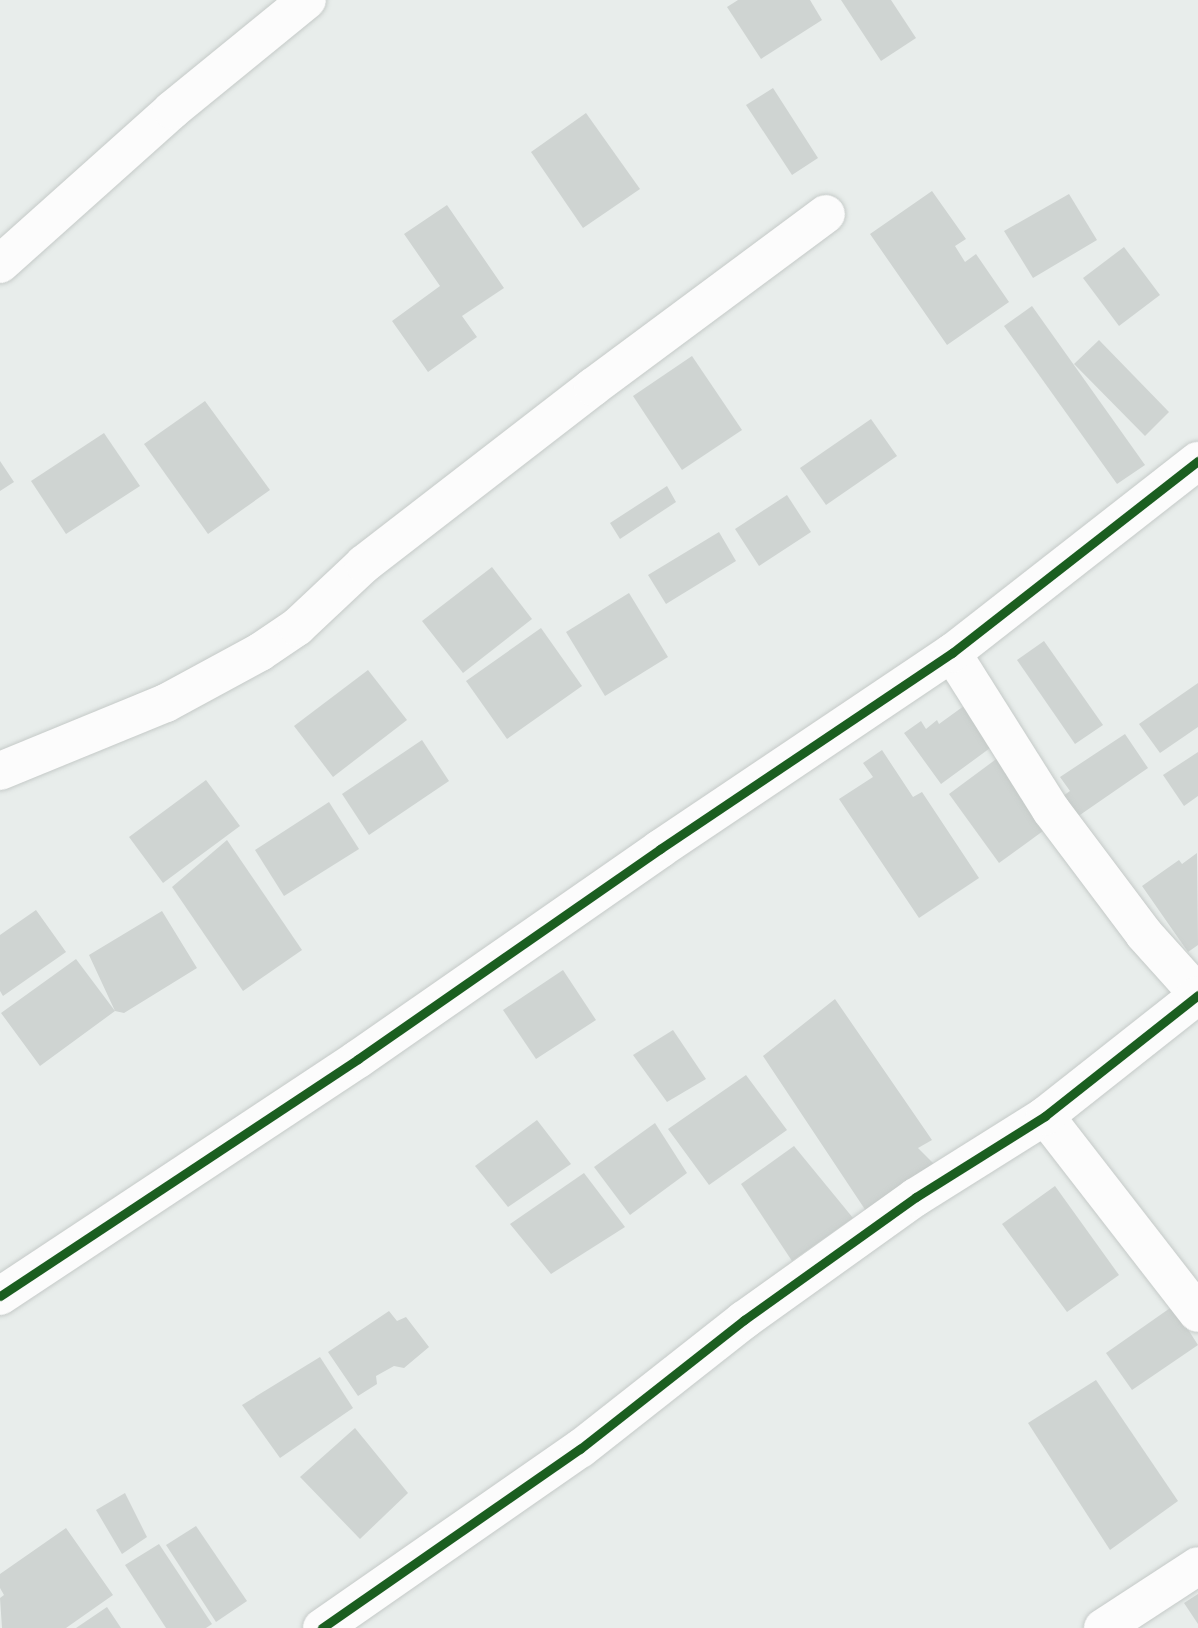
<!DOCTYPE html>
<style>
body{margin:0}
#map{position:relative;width:1198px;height:1628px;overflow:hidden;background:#e8edeb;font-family:"Source Sans 3",sans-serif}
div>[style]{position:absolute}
.building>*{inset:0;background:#cfd4d2}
.roads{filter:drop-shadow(0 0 2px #c5cac8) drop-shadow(0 0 2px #c5cac8)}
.street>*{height:38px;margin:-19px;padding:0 19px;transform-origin:19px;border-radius:19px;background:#fcfcfc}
.cycleway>*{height:9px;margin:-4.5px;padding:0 4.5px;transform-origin:4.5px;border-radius:4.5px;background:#1b5e20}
span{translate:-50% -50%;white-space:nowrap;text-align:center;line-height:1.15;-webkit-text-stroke:6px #f7fbf9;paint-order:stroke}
</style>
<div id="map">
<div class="building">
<div style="clip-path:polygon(738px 0,810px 0,822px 20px,761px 59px,727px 7px)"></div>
<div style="clip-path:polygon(841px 0,891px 0,916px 38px,881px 61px)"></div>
<div style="clip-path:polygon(773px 88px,818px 158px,792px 175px,746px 105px)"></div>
<div style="clip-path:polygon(586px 113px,640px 189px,583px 228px,531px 152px)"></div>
<div style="clip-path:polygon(932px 191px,966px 239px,955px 246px,965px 262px,976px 254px,1009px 302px,947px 345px,870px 234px)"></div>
<div style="clip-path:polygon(1069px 194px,1097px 240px,1033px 278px,1004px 231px)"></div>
<div style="clip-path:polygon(447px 205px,504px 288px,462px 316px,477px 337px,428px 372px,392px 321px,440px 286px,404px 234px)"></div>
<div style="clip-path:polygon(1124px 247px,1160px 295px,1119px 326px,1083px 278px)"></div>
<div style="clip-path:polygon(1032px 306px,1145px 465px,1117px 484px,1004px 326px)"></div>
<div style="clip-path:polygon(1099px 340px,1169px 412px,1145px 436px,1074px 364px)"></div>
<div style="clip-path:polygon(692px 356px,742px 430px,682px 470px,633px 396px)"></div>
<div style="clip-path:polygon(205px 401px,270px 490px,208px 534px,144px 444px)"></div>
<div style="clip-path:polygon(871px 419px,897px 456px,826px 505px,800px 468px)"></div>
<div style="clip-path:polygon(104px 433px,140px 486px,66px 534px,31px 481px)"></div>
<div style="clip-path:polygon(0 461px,14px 482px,0 491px)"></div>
<div style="clip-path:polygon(667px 486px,676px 502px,620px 539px,610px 523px)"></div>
<div style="clip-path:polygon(787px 495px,811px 532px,759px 566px,735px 529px)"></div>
<div style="clip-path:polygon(719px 532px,736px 561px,666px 604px,648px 575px)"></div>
<div style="clip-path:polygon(492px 567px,532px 619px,463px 673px,422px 621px)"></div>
<div style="clip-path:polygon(629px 593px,668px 657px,605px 696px,566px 632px)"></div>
<div style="clip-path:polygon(541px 628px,582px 686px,507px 739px,466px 681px)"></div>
<div style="clip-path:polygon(1044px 641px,1103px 725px,1075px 744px,1017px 660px)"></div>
<div style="clip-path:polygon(368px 670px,407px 720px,333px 777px,294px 726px)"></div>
<div style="clip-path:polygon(1198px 683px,1198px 727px,1160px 753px,1139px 724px)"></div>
<div style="clip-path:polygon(968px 703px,997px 743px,941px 784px,904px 733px,921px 721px,926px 729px,937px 720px,939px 724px)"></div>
<div style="clip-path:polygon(1125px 734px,1148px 768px,1077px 817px,1063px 796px,1070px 791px,1060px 777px)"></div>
<div style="clip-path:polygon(422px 740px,449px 781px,369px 835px,342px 794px)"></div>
<div style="clip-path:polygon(882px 750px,913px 797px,922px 792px,979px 878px,919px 918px,839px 799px,873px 777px,863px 763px)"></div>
<div style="clip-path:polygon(1198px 752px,1198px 796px,1184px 806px,1163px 775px)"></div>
<div style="clip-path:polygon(1003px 754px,1054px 823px,999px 863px,949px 794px)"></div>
<div style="clip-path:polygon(206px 780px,240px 826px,163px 883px,129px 837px)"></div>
<div style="clip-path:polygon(329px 802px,359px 849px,284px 896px,255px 850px)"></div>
<div style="clip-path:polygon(227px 840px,302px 950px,243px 991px,172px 887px)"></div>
<div style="clip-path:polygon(1197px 853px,1198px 945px,1188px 952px,1142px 886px,1179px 860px,1182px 864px)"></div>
<div style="clip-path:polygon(36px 910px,66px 952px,3px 996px,0 991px,0 935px)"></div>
<div style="clip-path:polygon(162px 911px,197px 968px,124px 1013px,115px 1011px,40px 1066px,1px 1013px,76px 959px,115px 1011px,89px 955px)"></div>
<div style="clip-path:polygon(563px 970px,596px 1020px,536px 1059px,503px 1010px)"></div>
<div style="clip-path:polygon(835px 999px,932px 1140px,918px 1148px,939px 1169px,870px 1217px,763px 1056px)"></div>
<div style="clip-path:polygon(673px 1030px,706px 1079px,667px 1102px,633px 1055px)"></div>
<div style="clip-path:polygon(746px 1075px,787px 1130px,709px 1185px,668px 1129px)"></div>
<div style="clip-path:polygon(537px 1120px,571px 1164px,508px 1207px,475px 1166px)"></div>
<div style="clip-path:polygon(655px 1123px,687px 1173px,630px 1215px,594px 1167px)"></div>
<div style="clip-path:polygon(794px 1146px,853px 1218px,792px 1261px,741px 1184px)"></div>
<div style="clip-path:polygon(584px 1173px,625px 1227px,551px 1274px,510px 1224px)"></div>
<div style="clip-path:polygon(1055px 1186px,1119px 1275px,1067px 1312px,1002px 1224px)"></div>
<div style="clip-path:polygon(1173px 1306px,1198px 1345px,1132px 1390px,1106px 1353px)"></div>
<div style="clip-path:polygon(389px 1311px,397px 1321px,406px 1317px,429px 1347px,404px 1368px,394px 1366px,376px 1376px,377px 1384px,358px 1396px,328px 1352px)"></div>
<div style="clip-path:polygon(320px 1357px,353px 1408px,280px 1458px,242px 1405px)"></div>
<div style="clip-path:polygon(1096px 1380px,1178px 1501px,1110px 1550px,1028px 1423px)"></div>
<div style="clip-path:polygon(355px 1428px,408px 1493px,360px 1539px,300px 1477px)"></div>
<div style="clip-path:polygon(125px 1493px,147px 1537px,122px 1554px,96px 1510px)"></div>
<div style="clip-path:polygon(196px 1526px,247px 1601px,216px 1622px,166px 1545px)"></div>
<div style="clip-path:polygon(66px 1528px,113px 1595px,66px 1628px,2px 1628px,0 1598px,4px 1595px,0 1588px,0 1574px)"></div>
<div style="clip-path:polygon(159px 1544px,212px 1624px,206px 1628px,166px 1628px,125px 1565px)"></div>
<div style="clip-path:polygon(1198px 1594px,1198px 1624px,1184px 1603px)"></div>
<div style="clip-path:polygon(107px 1607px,121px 1628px,76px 1628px)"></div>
</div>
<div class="roads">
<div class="street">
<div style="left:0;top:264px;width:231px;rotate:-41.8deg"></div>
<div style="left:172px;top:110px;width:174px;rotate:-39.2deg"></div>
<div style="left:952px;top:653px;width:186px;rotate:57.8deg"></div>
<div style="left:1051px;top:810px;width:155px;rotate:53.1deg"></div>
<div style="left:1144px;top:934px;width:81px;rotate:48deg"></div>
<div style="left:0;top:771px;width:179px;rotate:-22.3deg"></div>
<div style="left:166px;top:703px;width:107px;rotate:-28.5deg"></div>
<div style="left:260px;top:652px;width:45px;rotate:-34deg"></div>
<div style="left:297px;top:627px;width:92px;rotate:-43.2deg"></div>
<div style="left:364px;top:564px;width:289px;rotate:-37.7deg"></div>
<div style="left:593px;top:387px;width:290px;rotate:-36.6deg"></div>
<div style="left:1045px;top:1116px;width:249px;rotate:52.2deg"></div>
<div style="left:0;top:1296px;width:429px;rotate:-33.5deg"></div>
<div style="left:358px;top:1059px;width:368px;rotate:-34.8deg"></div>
<div style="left:660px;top:849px;width:352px;rotate:-33.9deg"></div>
<div style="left:952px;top:653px;width:312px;rotate:-38deg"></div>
<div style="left:322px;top:1628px;width:314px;rotate:-34.8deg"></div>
<div style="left:580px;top:1449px;width:209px;rotate:-38.2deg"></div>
<div style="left:744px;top:1320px;width:211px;rotate:-35.6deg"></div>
<div style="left:916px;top:1197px;width:152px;rotate:-32.1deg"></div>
<div style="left:1045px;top:1116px;width:195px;rotate:-38.3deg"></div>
<div style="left:1103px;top:1628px;width:113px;rotate:-33.1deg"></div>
</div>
</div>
<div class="cycleway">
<div style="left:0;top:1296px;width:429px;rotate:-33.5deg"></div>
<div style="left:358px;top:1059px;width:368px;rotate:-34.8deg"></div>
<div style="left:660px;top:849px;width:352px;rotate:-33.9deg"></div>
<div style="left:952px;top:653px;width:312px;rotate:-38deg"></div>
<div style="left:322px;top:1628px;width:314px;rotate:-34.8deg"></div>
<div style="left:580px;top:1449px;width:209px;rotate:-38.2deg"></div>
<div style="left:744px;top:1320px;width:211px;rotate:-35.6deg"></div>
<div style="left:916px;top:1197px;width:152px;rotate:-32.1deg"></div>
<div style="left:1045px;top:1116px;width:195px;rotate:-38.3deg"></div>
</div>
</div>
